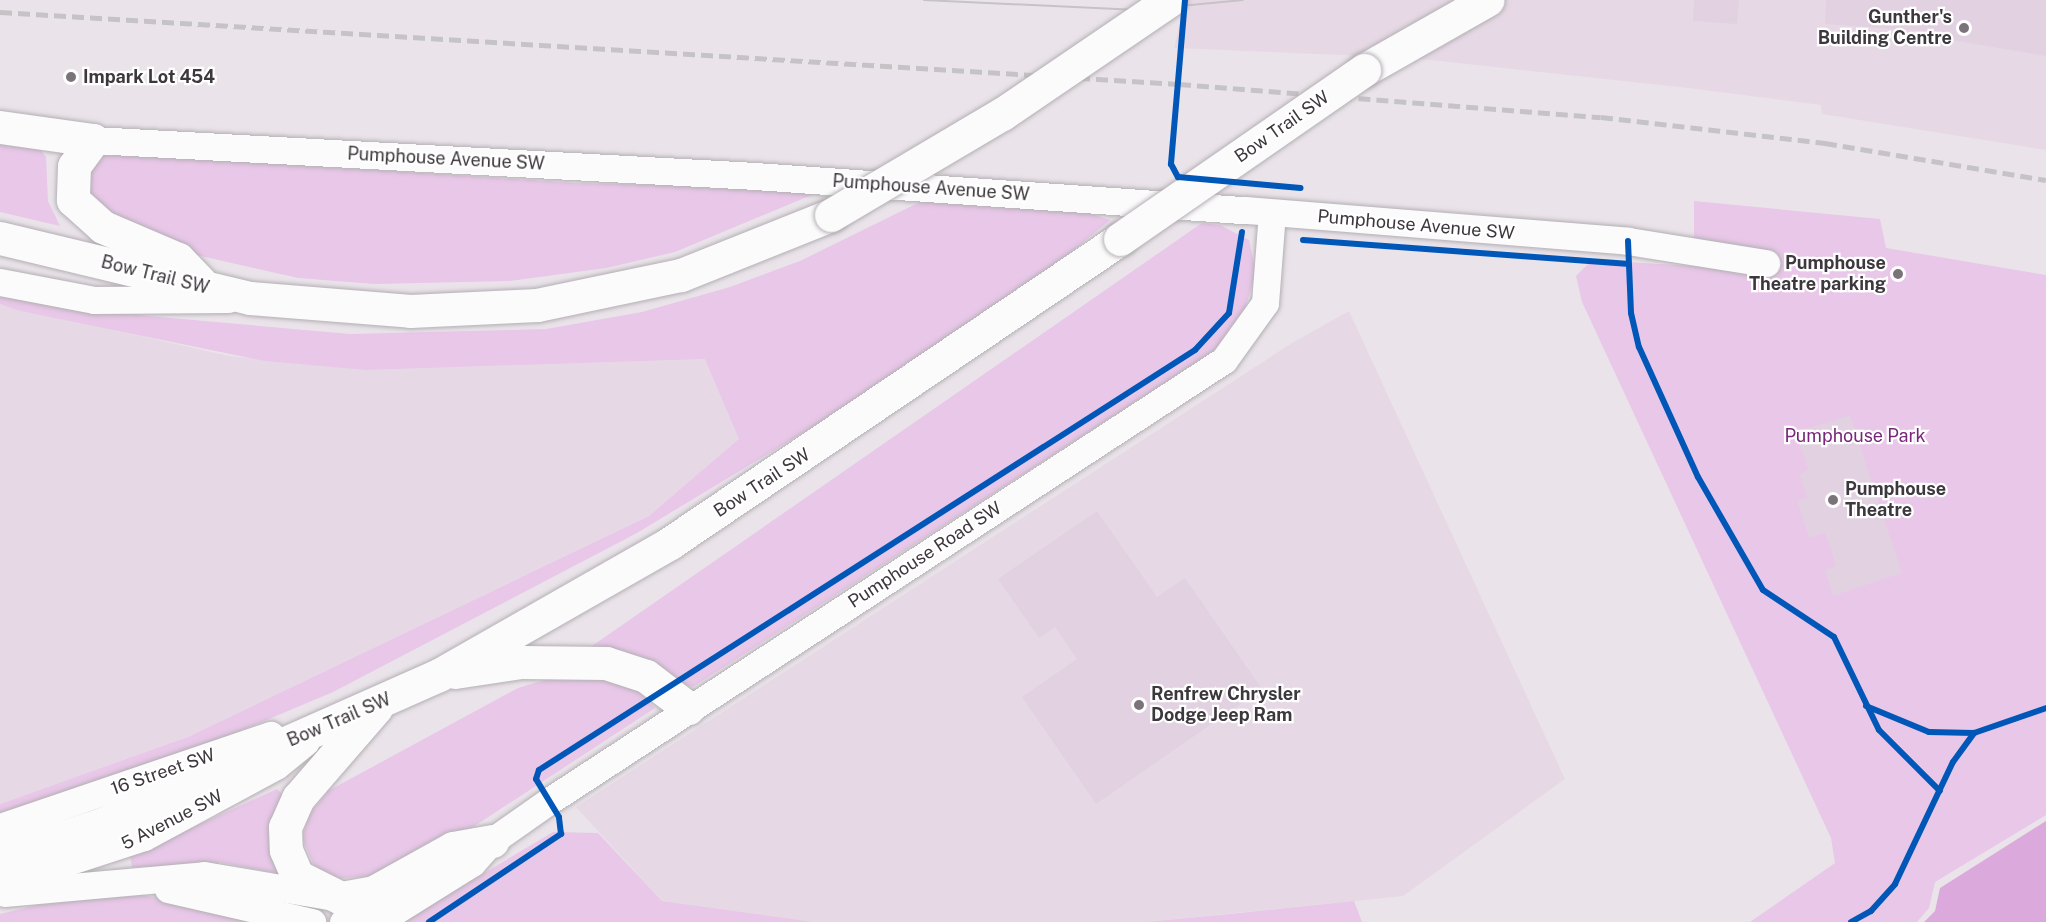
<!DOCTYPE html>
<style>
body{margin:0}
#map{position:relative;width:2046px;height:922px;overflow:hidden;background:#eae4ea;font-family:"Public Sans",sans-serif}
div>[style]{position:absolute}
.built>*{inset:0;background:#e6d9e5}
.green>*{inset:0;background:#e8c7e8}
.water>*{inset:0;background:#dba9db}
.building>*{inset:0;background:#e1d1e1}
.roads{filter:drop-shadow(0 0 2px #b3afb3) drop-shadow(0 0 2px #b3afb3)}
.minor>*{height:27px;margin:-13.5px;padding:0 13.5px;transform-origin:13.5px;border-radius:13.5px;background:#fcfbfc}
.major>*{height:33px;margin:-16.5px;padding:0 16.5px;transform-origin:16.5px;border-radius:16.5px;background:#fcfbfc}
.highway>*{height:33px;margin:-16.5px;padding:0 16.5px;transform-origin:16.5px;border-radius:16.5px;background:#fcfbfc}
.tram>*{height:1.5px;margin:-0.75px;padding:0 0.75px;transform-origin:0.75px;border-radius:0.75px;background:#c5c3c5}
.rail>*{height:4.5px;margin-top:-2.25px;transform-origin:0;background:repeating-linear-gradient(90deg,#c5c3c5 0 12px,transparent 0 18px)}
.bridges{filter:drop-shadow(0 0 2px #b3afb3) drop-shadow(0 0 2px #b3afb3)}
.major-bridge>*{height:33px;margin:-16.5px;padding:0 16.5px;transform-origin:16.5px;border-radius:16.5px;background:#fcfbfc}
.cycleway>*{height:6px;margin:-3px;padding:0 3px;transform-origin:3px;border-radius:3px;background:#0057b8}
.dots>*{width:16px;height:16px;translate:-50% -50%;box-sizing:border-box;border:3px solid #fff;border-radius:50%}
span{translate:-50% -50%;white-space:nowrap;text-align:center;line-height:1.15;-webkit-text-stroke:4.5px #fff;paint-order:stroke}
.poi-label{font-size:18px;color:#3d383d;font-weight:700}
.right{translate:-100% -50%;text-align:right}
.left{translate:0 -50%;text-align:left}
.street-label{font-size:18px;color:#3d383d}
.park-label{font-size:18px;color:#78277a}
</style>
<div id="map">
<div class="built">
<div style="clip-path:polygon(1186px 0,2046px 0,2046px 150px,1822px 114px,1821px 105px,1688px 88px,1412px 58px,1174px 48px)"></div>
<div style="clip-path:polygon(0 304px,229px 356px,366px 370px,706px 359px,740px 440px,649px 516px,188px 737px,0 804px)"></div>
<div style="clip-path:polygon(1349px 311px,1565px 779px,1403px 896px,1146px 922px,814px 922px,662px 901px,576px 807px,1292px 343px)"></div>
</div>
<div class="green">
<div style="clip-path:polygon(0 139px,39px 148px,46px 157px,48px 201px,60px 226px,0 212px)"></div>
<div style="clip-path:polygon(121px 153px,575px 183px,826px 189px,675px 252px,606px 268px,510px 281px,374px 284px,298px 278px,192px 254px,91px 208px,83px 171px,102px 155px)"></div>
<div style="clip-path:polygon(926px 199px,1077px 209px,1110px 220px,1047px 272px,814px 426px,637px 533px,333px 692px,121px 781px,0 819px,0 804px,188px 737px,649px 516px,739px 439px,705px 359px,366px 370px,265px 361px,21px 311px,0 304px,0 293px,148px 316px,350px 334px,546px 329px,642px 312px,730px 287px,800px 261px)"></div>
<div style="clip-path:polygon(1694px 201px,1880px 219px,1886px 248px,2046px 275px,2046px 815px,1935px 882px,1929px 908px,1917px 922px,1750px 922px,1835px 863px,1831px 838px,1582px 302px,1576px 276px,1592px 260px,1694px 266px)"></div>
<div style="clip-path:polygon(1202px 223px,1220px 225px,1249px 240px,1256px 273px,1243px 315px,1214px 351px,693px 687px,589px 648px)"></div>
<div style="clip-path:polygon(565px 674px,625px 679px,655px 708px,467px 831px,369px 876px,333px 879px,316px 870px,302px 838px,309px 815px,328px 791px,518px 688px)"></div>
<div style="clip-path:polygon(277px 789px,284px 796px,281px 874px,219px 862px,218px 867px,132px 867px,130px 856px)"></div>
<div style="clip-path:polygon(553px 832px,598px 833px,662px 901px,814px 922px,402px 922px)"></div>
<div style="clip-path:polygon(126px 893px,204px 904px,255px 922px,0 922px,0 914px,37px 905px)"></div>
<div style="clip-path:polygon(1354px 901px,1362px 922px,1146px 922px,1230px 914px)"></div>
</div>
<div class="water">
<div style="clip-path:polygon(2046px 821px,2046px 922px,1924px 922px,1935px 911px,1940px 888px)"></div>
</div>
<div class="building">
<div style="clip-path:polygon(1694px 0,1739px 0,1737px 24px,1693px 21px)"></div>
<div style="clip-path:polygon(1826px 0,2046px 0,2046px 56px,1939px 38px,1939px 32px,1825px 24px)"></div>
<div style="clip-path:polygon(1850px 415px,1902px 573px,1833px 596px,1825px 570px,1836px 566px,1825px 533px,1809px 538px,1797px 501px,1807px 498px,1799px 474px,1808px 470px,1796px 432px)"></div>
<div style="clip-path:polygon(1097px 511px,1157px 597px,1185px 578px,1262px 689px,1096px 804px,1022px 697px,1077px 659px,1055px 627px,1039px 638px,998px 579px)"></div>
</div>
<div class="roads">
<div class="minor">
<div style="left:93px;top:140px;width:663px;rotate:3.11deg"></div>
<div style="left:755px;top:176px;width:492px;rotate:4deg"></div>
<div style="left:1246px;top:210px;width:383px;rotate:4.6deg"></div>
<div style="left:1628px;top:241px;width:140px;rotate:9.1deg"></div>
<div style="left:0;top:282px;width:96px;rotate:10.8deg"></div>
<div style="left:94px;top:300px;width:134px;rotate:-0.4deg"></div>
<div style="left:0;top:827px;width:286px;rotate:-18.8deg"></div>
<div style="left:0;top:884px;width:151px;rotate:-18.1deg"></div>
<div style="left:144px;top:837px;width:150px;rotate:-28.3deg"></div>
<div style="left:276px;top:766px;width:38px;rotate:-39deg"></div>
<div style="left:168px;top:889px;width:148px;rotate:12.9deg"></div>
<div style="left:4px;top:893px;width:201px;rotate:-5.1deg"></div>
<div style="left:204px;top:875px;width:132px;rotate:9.6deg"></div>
<div style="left:343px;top:922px;width:53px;rotate:-11.9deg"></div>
<div style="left:395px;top:911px;width:91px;rotate:-31.9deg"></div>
<div style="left:472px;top:863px;width:30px;rotate:-48deg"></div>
<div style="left:492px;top:841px;width:70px;rotate:-35.1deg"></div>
<div style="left:549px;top:801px;width:806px;rotate:-33.16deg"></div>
<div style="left:1224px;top:360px;width:70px;rotate:-54.3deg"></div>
<div style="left:1265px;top:303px;width:90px;rotate:-85.6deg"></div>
</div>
<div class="major">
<div style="left:0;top:127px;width:94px;rotate:8deg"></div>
<div style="left:93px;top:140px;width:32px;rotate:126deg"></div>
<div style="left:74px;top:166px;width:34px;rotate:92deg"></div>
<div style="left:73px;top:200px;width:40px;rotate:42deg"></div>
<div style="left:103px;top:227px;width:82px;rotate:23.1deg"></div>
<div style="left:178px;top:259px;width:32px;rotate:46deg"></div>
<div style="left:0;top:238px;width:257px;rotate:13.5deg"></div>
<div style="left:250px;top:298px;width:161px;rotate:4.6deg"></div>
<div style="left:410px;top:311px;width:127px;rotate:-2.7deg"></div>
<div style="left:537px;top:305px;width:147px;rotate:-11.8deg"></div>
<div style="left:681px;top:275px;width:162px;rotate:-21.8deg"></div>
<div style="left:455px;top:672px;width:67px;rotate:-8.6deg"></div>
<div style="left:521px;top:662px;width:85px;rotate:0.7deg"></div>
<div style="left:606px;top:663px;width:42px;rotate:18deg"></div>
<div style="left:646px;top:676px;width:53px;rotate:37.3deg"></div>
<div style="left:376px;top:708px;width:119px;rotate:130.9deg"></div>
<div style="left:298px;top:798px;width:32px;rotate:114deg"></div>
<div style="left:285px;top:827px;width:23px;rotate:88deg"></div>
<div style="left:286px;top:850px;width:28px;rotate:67deg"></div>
<div style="left:297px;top:876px;width:49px;rotate:26.6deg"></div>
<div style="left:341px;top:898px;width:34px;rotate:-10deg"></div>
<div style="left:374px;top:892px;width:90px;rotate:-29.1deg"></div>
<div style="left:453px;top:848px;width:40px;rotate:-10deg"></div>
<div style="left:0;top:857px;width:110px;rotate:-17.9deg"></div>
<div style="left:105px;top:823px;width:365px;rotate:-23.9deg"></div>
<div style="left:439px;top:675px;width:266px;rotate:-29.7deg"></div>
<div style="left:670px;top:543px;width:543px;rotate:-34.04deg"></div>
</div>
<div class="highway">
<div style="left:1364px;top:70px;width:142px;rotate:-29.6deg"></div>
</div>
</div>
<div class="tram">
<div style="left:924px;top:0;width:214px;rotate:2.7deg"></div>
<div style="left:1138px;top:10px;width:105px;rotate:-5.4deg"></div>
</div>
<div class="rail">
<div style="left:0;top:12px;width:1181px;rotate:3.49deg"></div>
<div style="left:1179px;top:84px;width:423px;rotate:4.5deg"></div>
<div style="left:1601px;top:117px;width:226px;rotate:6.6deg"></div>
<div style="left:1825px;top:143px;width:224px;rotate:9.5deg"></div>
</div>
<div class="bridges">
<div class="major-bridge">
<div style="left:831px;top:215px;width:199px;rotate:-30.6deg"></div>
<div style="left:1002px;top:114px;width:203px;rotate:-34.2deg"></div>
<div style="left:1120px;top:239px;width:297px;rotate:-34.7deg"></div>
</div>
</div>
<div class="cycleway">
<div style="left:1185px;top:0;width:165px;rotate:94.9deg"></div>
<div style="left:1171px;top:164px;width:15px;rotate:62deg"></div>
<div style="left:1178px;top:177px;width:123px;rotate:5.1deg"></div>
<div style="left:1303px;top:240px;width:324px;rotate:4.2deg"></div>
<div style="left:1628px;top:241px;width:72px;rotate:87.6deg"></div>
<div style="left:1631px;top:313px;width:35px;rotate:77deg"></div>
<div style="left:1639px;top:347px;width:143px;rotate:65.6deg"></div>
<div style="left:1698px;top:477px;width:130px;rotate:60.1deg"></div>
<div style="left:1763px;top:590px;width:85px;rotate:33.5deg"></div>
<div style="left:1834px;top:637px;width:103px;rotate:64.2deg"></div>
<div style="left:1879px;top:730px;width:86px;rotate:45deg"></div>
<div style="left:1866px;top:706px;width:68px;rotate:22.4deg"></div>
<div style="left:1929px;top:732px;width:45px;rotate:1.3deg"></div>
<div style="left:429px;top:922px;width:159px;rotate:-33.7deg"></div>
<div style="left:561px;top:834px;width:17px;rotate:-97deg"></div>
<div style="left:559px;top:817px;width:44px;rotate:-121.2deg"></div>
<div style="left:536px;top:779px;width:9px;rotate:-72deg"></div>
<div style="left:539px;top:770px;width:779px;rotate:-32.63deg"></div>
<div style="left:1195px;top:350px;width:50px;rotate:-47.4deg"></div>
<div style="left:1229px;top:313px;width:82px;rotate:-80.9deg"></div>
<div style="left:1851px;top:922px;width:23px;rotate:-29deg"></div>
<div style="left:1871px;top:911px;width:36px;rotate:-48deg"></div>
<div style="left:1895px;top:884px;width:135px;rotate:-64.6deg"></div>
<div style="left:1953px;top:762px;width:36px;rotate:-54deg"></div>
<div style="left:1974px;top:733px;width:76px;rotate:-19.1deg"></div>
</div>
<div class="dots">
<div style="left:1964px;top:28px;background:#7a747a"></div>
<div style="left:71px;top:77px;background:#7a747a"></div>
<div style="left:1898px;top:274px;background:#7a747a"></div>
<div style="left:1833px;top:500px;background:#7a747a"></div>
<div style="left:1139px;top:705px;background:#7a747a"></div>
</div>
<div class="poi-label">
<span class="right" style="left:1952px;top:28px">Gunther's<br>Building Centre</span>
<span class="left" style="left:83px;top:77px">Impark Lot 454</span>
<span class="right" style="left:1886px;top:274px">Pumphouse<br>Theatre parking</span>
<span class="left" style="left:1845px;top:500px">Pumphouse<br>Theatre</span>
<span class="left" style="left:1151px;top:705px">Renfrew Chrysler<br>Dodge Jeep Ram</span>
</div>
<div class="street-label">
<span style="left:1282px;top:127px;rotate:-35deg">Bow Trail SW</span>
<span style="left:446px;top:159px;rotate:3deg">Pumphouse Avenue SW</span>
<span style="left:931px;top:188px;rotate:4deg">Pumphouse Avenue SW</span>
<span style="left:1416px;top:225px;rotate:5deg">Pumphouse Avenue SW</span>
<span style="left:155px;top:275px;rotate:14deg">Bow Trail SW</span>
<span style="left:762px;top:483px;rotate:-33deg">Bow Trail SW</span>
<span style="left:925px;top:555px;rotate:-33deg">Pumphouse Road SW</span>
<span style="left:339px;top:720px;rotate:-23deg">Bow Trail SW</span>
<span style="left:163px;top:772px;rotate:-19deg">16 Street SW</span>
<span style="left:172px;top:820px;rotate:-27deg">5 Avenue SW</span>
</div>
<div class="park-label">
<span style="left:1855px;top:436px">Pumphouse Park</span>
</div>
</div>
